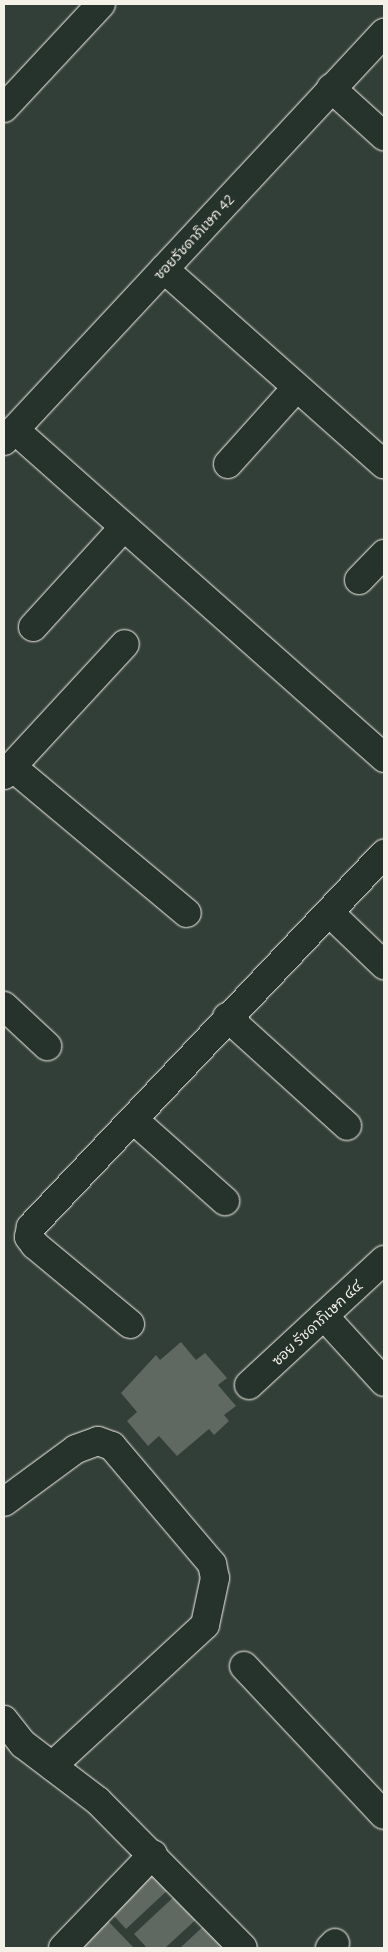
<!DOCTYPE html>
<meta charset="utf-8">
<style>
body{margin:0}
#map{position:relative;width:388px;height:1952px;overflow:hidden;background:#323e38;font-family:Delius,"Playpen Sans Thai",sans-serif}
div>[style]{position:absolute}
.building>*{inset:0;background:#5f6861}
.roads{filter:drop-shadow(0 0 1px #f4f1e8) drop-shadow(0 0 1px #f4f1e8)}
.minor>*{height:28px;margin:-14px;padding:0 14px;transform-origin:14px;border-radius:14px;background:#26332d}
span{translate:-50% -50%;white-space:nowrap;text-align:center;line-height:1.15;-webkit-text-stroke:5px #26332d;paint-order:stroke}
.street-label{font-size:14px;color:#f4f1e8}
.frame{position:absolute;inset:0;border:5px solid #f4f1e8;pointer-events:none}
</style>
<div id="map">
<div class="building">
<div style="clip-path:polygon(181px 1342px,196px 1360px,205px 1353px,227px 1378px,218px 1385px,236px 1406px,224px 1415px,229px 1421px,214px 1435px,209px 1429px,177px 1456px,159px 1436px,148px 1446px,127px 1421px,137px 1412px,121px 1393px,156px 1355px,160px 1360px)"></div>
<div style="clip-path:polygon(149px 1864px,171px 1887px,126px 1929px,105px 1906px)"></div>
<div style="clip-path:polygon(179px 1892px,201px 1915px,165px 1948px,147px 1948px,134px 1934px)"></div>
<div style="clip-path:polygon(108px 1921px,134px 1948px,79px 1948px)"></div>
<div style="clip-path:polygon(209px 1921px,226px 1948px,180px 1948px)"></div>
</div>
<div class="roads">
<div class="minor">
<div style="left:331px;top:88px;width:72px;rotate:42.2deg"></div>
<div style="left:4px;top:108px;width:142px;rotate:-47deg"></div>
<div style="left:164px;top:269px;width:294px;rotate:41.6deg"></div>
<div style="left:15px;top:430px;width:494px;rotate:41.6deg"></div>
<div style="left:4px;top:441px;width:558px;rotate:-47.04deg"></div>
<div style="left:228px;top:464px;width:103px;rotate:-48.1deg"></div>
<div style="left:359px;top:580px;width:36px;rotate:-46deg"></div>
<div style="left:33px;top:627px;width:135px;rotate:-47.7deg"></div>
<div style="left:11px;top:766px;width:229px;rotate:39.9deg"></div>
<div style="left:4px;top:775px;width:178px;rotate:-47.3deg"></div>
<div style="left:331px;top:914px;width:74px;rotate:43.9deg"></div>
<div style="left:4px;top:1006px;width:59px;rotate:42.9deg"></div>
<div style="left:227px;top:1017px;width:162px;rotate:42.2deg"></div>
<div style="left:134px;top:1120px;width:122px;rotate:41.7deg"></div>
<div style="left:324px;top:1316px;width:89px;rotate:47.7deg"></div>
<div style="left:130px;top:1324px;width:124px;rotate:-140.3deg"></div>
<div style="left:35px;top:1245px;width:10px;rotate:-127deg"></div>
<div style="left:29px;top:1237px;width:10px;rotate:-79deg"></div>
<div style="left:31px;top:1227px;width:514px;rotate:-46.58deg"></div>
<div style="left:249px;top:1385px;width:184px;rotate:-42.8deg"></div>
<div style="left:4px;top:1502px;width:89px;rotate:-36.4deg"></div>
<div style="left:76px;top:1449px;width:23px;rotate:-20deg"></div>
<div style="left:98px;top:1441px;width:15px;rotate:20deg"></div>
<div style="left:112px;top:1446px;width:155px;rotate:49.7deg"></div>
<div style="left:212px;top:1564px;width:14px;rotate:78deg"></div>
<div style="left:215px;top:1578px;width:48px;rotate:102deg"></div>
<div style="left:205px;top:1625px;width:208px;rotate:137.3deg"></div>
<div style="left:244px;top:1666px;width:204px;rotate:46.8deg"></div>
<div style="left:4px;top:1720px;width:31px;rotate:52deg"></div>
<div style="left:23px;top:1744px;width:94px;rotate:37.2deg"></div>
<div style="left:98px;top:1801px;width:206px;rotate:45.4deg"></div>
<div style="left:63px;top:1948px;width:130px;rotate:-46.2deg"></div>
<div style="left:330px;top:1948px;width:7px;rotate:-45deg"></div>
</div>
</div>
<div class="street-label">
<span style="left:194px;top:237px;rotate:-47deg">ซอยรัชดาภิเษก 42</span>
<span style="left:317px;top:1323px;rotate:-43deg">ซอย รัชดาภิเษก ๔๔</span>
</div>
<div class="frame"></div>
</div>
